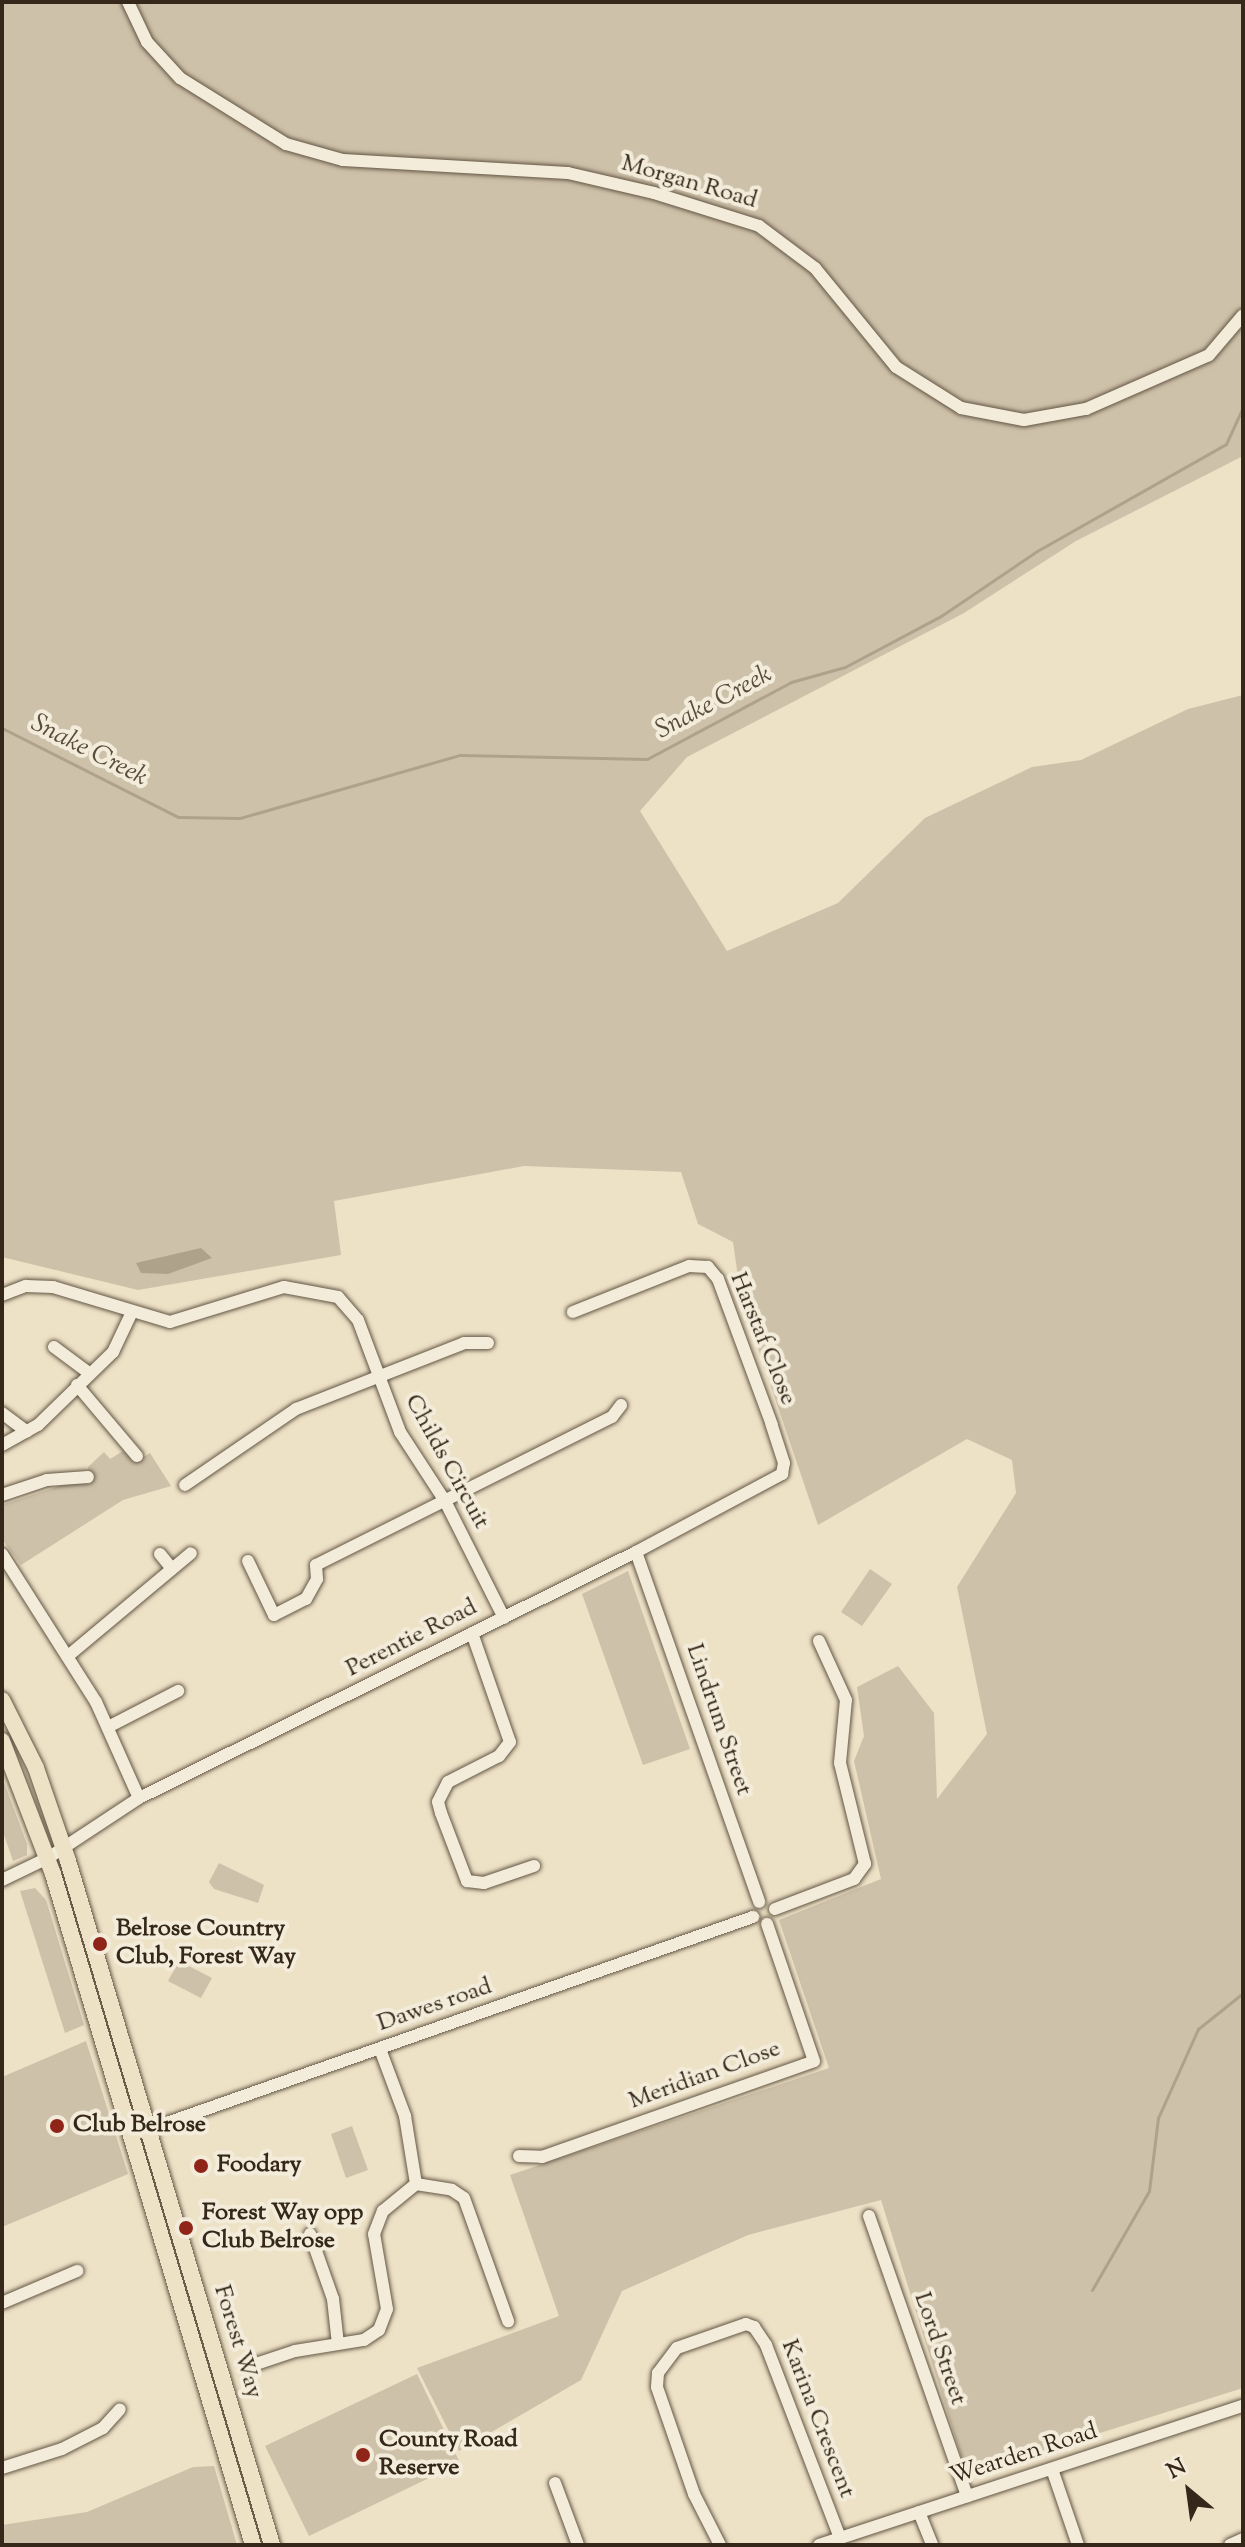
<!DOCTYPE html>
<style>
body{margin:0}
#map{position:relative;width:1245px;height:2547px;overflow:hidden;background:#ede1c6;font-family:"Sorts Mill Goudy",serif}
div>[style]{position:absolute}
.green>*{inset:0;background:#cec1a9}
.water>*{inset:0;background:#aea28b}
.stream>*{height:3px;margin:-1.5px;padding:0 1.5px;transform-origin:1.5px;border-radius:1.5px;background:#aea28b}
.roads{filter:drop-shadow(0 0 2px #635644) drop-shadow(0 0 2px #635644)}
.minor>*{height:12px;margin:-6px;padding:0 6px;transform-origin:6px;border-radius:6px;background:#f3ecda}
.major>*{height:16px;margin:-8px;padding:0 8px;transform-origin:8px;border-radius:8px;background:#ede1c6}
.dots>*{width:22px;height:22px;translate:-50% -50%;box-sizing:border-box;border:4px solid #f3ecda;border-radius:50%}
span{translate:-50% -50%;white-space:nowrap;text-align:center;line-height:1.15;-webkit-text-stroke:8px #f3ecda;paint-order:stroke}
.street-label{font-size:24px;color:#352719}
.poi-label{font-size:24px;color:#352719;font-weight:700}
.left{translate:0 -50%;text-align:left}
.water-label{font-size:26px;color:#594c3b;font-style:italic}
.frame{position:absolute;inset:0;border:4px solid #352719;pointer-events:none}
.north{position:absolute;left:1149px;top:2451px;width:80px;height:80px;-webkit-text-stroke:6px #f3ecda;paint-order:stroke;rotate:331deg;font-size:22px;font-weight:700;line-height:32px;text-align:center;color:#352719}
.north::after{content:'';display:block;margin:auto;width:28px;height:36px;background:#352719;clip-path:polygon(50% 0,100% 100%,50% 72%,0 100%)}
</style>
<div id="map">
<div class="green">
<div style="clip-path:polygon(2px 2px,1243px 2px,1243px 456px,1076px 541px,964px 613px,687px 757px,640px 811px,727px 951px,838px 903px,925px 818px,1032px 767px,1081px 760px,1188px 709px,1243px 695px,1243px 2388px,967px 2475px,881px 2200px,748px 2235px,622px 2291px,581px 2380px,459px 2451px,417px 2368px,559px 2316px,510px 2175px,829px 2068px,779px 1920px,881px 1879px,854px 1761px,864px 1736px,857px 1687px,898px 1666px,934px 1713px,937px 1799px,987px 1734px,957px 1587px,1016px 1493px,1012px 1460px,967px 1439px,818px 1525px,741px 1298px,733px 1242px,698px 1224px,681px 1172px,524px 1166px,334px 1201px,341px 1255px,138px 1290px,2px 1257px)"></div>
<div style="clip-path:polygon(123px 1451px,135px 1462px,150px 1453px,171px 1486px,123px 1500px,21px 1565px,2px 1539px,2px 1505px,66px 1484px,90px 1484px,88px 1467px,104px 1452px,110px 1459px)"></div>
<div style="clip-path:polygon(870px 1569px,892px 1584px,862px 1626px,841px 1612px)"></div>
<div style="clip-path:polygon(628px 1571px,690px 1749px,643px 1765px,582px 1594px)"></div>
<div style="clip-path:polygon(2px 1777px,27px 1844px,27px 1855px,13px 1861px,2px 1829px)"></div>
<div style="clip-path:polygon(219px 1863px,264px 1885px,258px 1903px,214px 1889px,209px 1882px)"></div>
<div style="clip-path:polygon(35px 1888px,46px 1900px,84px 2025px,65px 2033px,20px 1891px)"></div>
<div style="clip-path:polygon(179px 1961px,212px 1978px,201px 1998px,168px 1981px)"></div>
<div style="clip-path:polygon(86px 2041px,128px 2174px,2px 2227px,2px 2077px)"></div>
<div style="clip-path:polygon(352px 2126px,368px 2170px,346px 2178px,331px 2134px)"></div>
<div style="clip-path:polygon(417px 2374px,460px 2463px,309px 2536px,265px 2446px)"></div>
<div style="clip-path:polygon(214px 2466px,237px 2545px,2px 2545px,2px 2525px,87px 2512px,193px 2467px)"></div>
</div>
<div class="water">
<div style="clip-path:polygon(201px 1248px,212px 1258px,168px 1274px,141px 1273px,136px 1263px)"></div>
</div>
<div class="stream">
<div style="left:2px;top:728px;width:197px;rotate:26.8deg"></div>
<div style="left:178px;top:817px;width:62px;rotate:0.9deg"></div>
<div style="left:240px;top:818px;width:229px;rotate:-16deg"></div>
<div style="left:460px;top:755px;width:187px;rotate:1.2deg"></div>
<div style="left:647px;top:759px;width:163px;rotate:-28.1deg"></div>
<div style="left:791px;top:682px;width:56px;rotate:-15.5deg"></div>
<div style="left:845px;top:667px;width:109px;rotate:-28deg"></div>
<div style="left:941px;top:616px;width:116px;rotate:-34.1deg"></div>
<div style="left:1037px;top:551px;width:217px;rotate:-29.5deg"></div>
<div style="left:1226px;top:444px;width:41px;rotate:-65.3deg"></div>
<div style="left:1092px;top:2290px;width:114px;rotate:-60.1deg"></div>
<div style="left:1149px;top:2191px;width:74px;rotate:-83deg"></div>
<div style="left:1158px;top:2118px;width:98px;rotate:-65.8deg"></div>
<div style="left:1198px;top:2029px;width:58px;rotate:-38.7deg"></div>
</div>
<div class="roads">
<div class="minor">
<div style="left:128px;top:2px;width:44px;rotate:64.6deg"></div>
<div style="left:147px;top:42px;width:49px;rotate:47.5deg"></div>
<div style="left:180px;top:78px;width:125px;rotate:31.9deg"></div>
<div style="left:286px;top:144px;width:59px;rotate:15.7deg"></div>
<div style="left:343px;top:160px;width:225px;rotate:3.3deg"></div>
<div style="left:568px;top:173px;width:88px;rotate:13.1deg"></div>
<div style="left:654px;top:193px;width:110px;rotate:17.4deg"></div>
<div style="left:759px;top:226px;width:70px;rotate:36.9deg"></div>
<div style="left:815px;top:268px;width:128px;rotate:50.7deg"></div>
<div style="left:896px;top:367px;width:77px;rotate:32.2deg"></div>
<div style="left:961px;top:408px;width:64px;rotate:10.8deg"></div>
<div style="left:1024px;top:420px;width:63px;rotate:-10.1deg"></div>
<div style="left:1086px;top:409px;width:134px;rotate:-23.7deg"></div>
<div style="left:1209px;top:355px;width:52px;rotate:-49.6deg"></div>
<div style="left:2px;top:1295px;width:26px;rotate:-21deg"></div>
<div style="left:26px;top:1286px;width:27px;rotate:2deg"></div>
<div style="left:53px;top:1287px;width:122px;rotate:16.7deg"></div>
<div style="left:170px;top:1322px;width:119px;rotate:-17.1deg"></div>
<div style="left:284px;top:1287px;width:55px;rotate:10.5deg"></div>
<div style="left:338px;top:1297px;width:30px;rotate:49deg"></div>
<div style="left:358px;top:1320px;width:120px;rotate:69.4deg"></div>
<div style="left:400px;top:1432px;width:82px;rotate:56.9deg"></div>
<div style="left:445px;top:1501px;width:131px;rotate:63.2deg"></div>
<div style="left:54px;top:1347px;width:44px;rotate:36.6deg"></div>
<div style="left:77px;top:1385px;width:93px;rotate:49.8deg"></div>
<div style="left:2px;top:1413px;width:31px;rotate:37deg"></div>
<div style="left:2px;top:1445px;width:41px;rotate:-29.1deg"></div>
<div style="left:38px;top:1425px;width:105px;rotate:-44.2deg"></div>
<div style="left:113px;top:1352px;width:44px;rotate:-64.6deg"></div>
<div style="left:185px;top:1485px;width:135px;rotate:-34.4deg"></div>
<div style="left:296px;top:1409px;width:180px;rotate:-21.4deg"></div>
<div style="left:464px;top:1343px;width:24px"></div>
<div style="left:2px;top:1495px;width:47px;rotate:-18.4deg"></div>
<div style="left:47px;top:1480px;width:41px;rotate:-4.2deg"></div>
<div style="left:636px;top:1552px;width:371px;rotate:70.6deg"></div>
<div style="left:2px;top:1554px;width:175px;rotate:57.6deg"></div>
<div style="left:96px;top:1702px;width:105px;rotate:65.9deg"></div>
<div style="left:160px;top:1554px;width:19px;rotate:51deg"></div>
<div style="left:248px;top:1561px;width:60px;rotate:64.3deg"></div>
<div style="left:274px;top:1615px;width:36px;rotate:-27deg"></div>
<div style="left:306px;top:1599px;width:23px;rotate:-61deg"></div>
<div style="left:317px;top:1579px;width:14px;rotate:-94deg"></div>
<div style="left:316px;top:1565px;width:331px;rotate:-26.6deg"></div>
<div style="left:612px;top:1417px;width:15px;rotate:-53deg"></div>
<div style="left:472px;top:1633px;width:115px;rotate:70.8deg"></div>
<div style="left:510px;top:1742px;width:18px;rotate:128deg"></div>
<div style="left:499px;top:1756px;width:57px;rotate:153deg"></div>
<div style="left:448px;top:1782px;width:22px;rotate:117deg"></div>
<div style="left:438px;top:1802px;width:11px;rotate:75deg"></div>
<div style="left:441px;top:1813px;width:73px;rotate:69.1deg"></div>
<div style="left:467px;top:1881px;width:17px;rotate:7deg"></div>
<div style="left:484px;top:1883px;width:53px;rotate:-18.8deg"></div>
<div style="left:68px;top:1656px;width:160px;rotate:-39.9deg"></div>
<div style="left:108px;top:1727px;width:79px;rotate:-27.2deg"></div>
<div style="left:2px;top:1880px;width:51px;rotate:-25.6deg"></div>
<div style="left:48px;top:1858px;width:109px;rotate:-33.4deg"></div>
<div style="left:139px;top:1798px;width:555px;rotate:-26.33deg"></div>
<div style="left:636px;top:1552px;width:166px;rotate:-28.1deg"></div>
<div style="left:782px;top:1474px;width:11px;rotate:-80deg"></div>
<div style="left:784px;top:1463px;width:40px;rotate:-108deg"></div>
<div style="left:772px;top:1425px;width:156px;rotate:-110.3deg"></div>
<div style="left:718px;top:1279px;width:16px;rotate:-130deg"></div>
<div style="left:708px;top:1267px;width:19px;rotate:-177deg"></div>
<div style="left:689px;top:1266px;width:125px;rotate:158.4deg"></div>
<div style="left:775px;top:1909px;width:85px;rotate:-20.8deg"></div>
<div style="left:854px;top:1879px;width:19px;rotate:-54deg"></div>
<div style="left:865px;top:1864px;width:104px;rotate:-103.9deg"></div>
<div style="left:840px;top:1763px;width:63px;rotate:-84.6deg"></div>
<div style="left:846px;top:1700px;width:65px;rotate:-114.6deg"></div>
<div style="left:380px;top:2049px;width:72px;rotate:69.5deg"></div>
<div style="left:405px;top:2116px;width:69px;rotate:80.8deg"></div>
<div style="left:141px;top:2132px;width:649px;rotate:-19.36deg"></div>
<div style="left:519px;top:2156px;width:23px;rotate:2deg"></div>
<div style="left:542px;top:2157px;width:288px;rotate:-19.4deg"></div>
<div style="left:814px;top:2061px;width:145px;rotate:-108.9deg"></div>
<div style="left:869px;top:2216px;width:297px;rotate:70.7deg"></div>
<div style="left:310px;top:2234px;width:69px;rotate:70.5deg"></div>
<div style="left:333px;top:2299px;width:45px;rotate:83.7deg"></div>
<div style="left:2px;top:2303px;width:82px;rotate:-23.1deg"></div>
<div style="left:250px;top:2366px;width:47px;rotate:-18.4deg"></div>
<div style="left:295px;top:2351px;width:70px;rotate:-9.1deg"></div>
<div style="left:364px;top:2340px;width:18px;rotate:-34deg"></div>
<div style="left:379px;top:2330px;width:22px;rotate:-69deg"></div>
<div style="left:387px;top:2309px;width:76px;rotate:-99.8deg"></div>
<div style="left:374px;top:2234px;width:25px;rotate:-69deg"></div>
<div style="left:383px;top:2211px;width:43px;rotate:-39.3deg"></div>
<div style="left:416px;top:2184px;width:36px;rotate:9deg"></div>
<div style="left:452px;top:2190px;width:14px;rotate:34deg"></div>
<div style="left:464px;top:2198px;width:131px;rotate:70.3deg"></div>
<div style="left:2px;top:2468px;width:63px;rotate:-17.6deg"></div>
<div style="left:62px;top:2449px;width:46px;rotate:-27.1deg"></div>
<div style="left:103px;top:2428px;width:25px;rotate:-48deg"></div>
<div style="left:1052px;top:2469px;width:80px;rotate:71.1deg"></div>
<div style="left:555px;top:2483px;width:66px;rotate:69.6deg"></div>
<div style="left:919px;top:2512px;width:35px;rotate:68deg"></div>
<div style="left:720px;top:2545px;width:57px;rotate:-117deg"></div>
<div style="left:694px;top:2494px;width:113px;rotate:-109.1deg"></div>
<div style="left:657px;top:2387px;width:14px;rotate:-86deg"></div>
<div style="left:658px;top:2373px;width:31px;rotate:-53deg"></div>
<div style="left:677px;top:2348px;width:73px;rotate:-19.2deg"></div>
<div style="left:746px;top:2324px;width:9px;rotate:21deg"></div>
<div style="left:754px;top:2327px;width:22px;rotate:56deg"></div>
<div style="left:766px;top:2345px;width:207px;rotate:69deg"></div>
<div style="left:819px;top:2545px;width:446px;rotate:-18.2deg"></div>
<div style="left:1230px;top:2545px;width:14px;rotate:-25deg"></div>
</div>
<div class="major">
<div style="left:2px;top:1700px;width:76px;rotate:63.4deg"></div>
<div style="left:36px;top:1768px;width:98px;rotate:71deg"></div>
<div style="left:68px;top:1861px;width:714px;rotate:73.39deg"></div>
<div style="left:2px;top:1741px;width:142px;rotate:69deg"></div>
<div style="left:53px;top:1874px;width:700px;rotate:73.4deg"></div>
</div>
</div>
<div class="dots">
<div style="left:100px;top:1944px;background:#8f2418"></div>
<div style="left:57px;top:2126px;background:#8f2418"></div>
<div style="left:201px;top:2166px;background:#8f2418"></div>
<div style="left:186px;top:2228px;background:#8f2418"></div>
<div style="left:363px;top:2455px;background:#8f2418"></div>
</div>
<div class="street-label">
<span style="left:689px;top:183px;rotate:16deg">Morgan Road</span>
<span style="left:762px;top:1339px;rotate:68deg">Harstaf Close</span>
<span style="left:446px;top:1462px;rotate:61deg">Childs Circuit</span>
<span style="left:412px;top:1639px;rotate:-27deg">Perentie Road</span>
<span style="left:718px;top:1720px;rotate:71deg">Lindrum Street</span>
<span style="left:435px;top:2006px;rotate:-19deg">Dawes road</span>
<span style="left:705px;top:2076px;rotate:-20deg">Meridian Close</span>
<span style="left:237px;top:2342px;rotate:73deg">Forest Way</span>
<span style="left:939px;top:2349px;rotate:71deg">Lord Street</span>
<span style="left:817px;top:2419px;rotate:69deg">Karina Crescent</span>
<span style="left:1024px;top:2455px;rotate:-18deg">Wearden Road</span>
</div>
<div class="poi-label">
<span class="left" style="left:116px;top:1944px">Belrose Country<br>Club, Forest Way</span>
<span class="left" style="left:73px;top:2126px">Club Belrose</span>
<span class="left" style="left:217px;top:2166px">Foodary</span>
<span class="left" style="left:202px;top:2228px">Forest Way opp<br>Club Belrose</span>
<span class="left" style="left:379px;top:2455px">County Road<br>Reserve</span>
</div>
<div class="water-label">
<span style="left:714px;top:703px;rotate:-28deg">Snake Creek</span>
<span style="left:89px;top:751px;rotate:27deg">Snake Creek</span>
</div>
<div class="frame"></div>
<div class="north">N</div>
</div>
